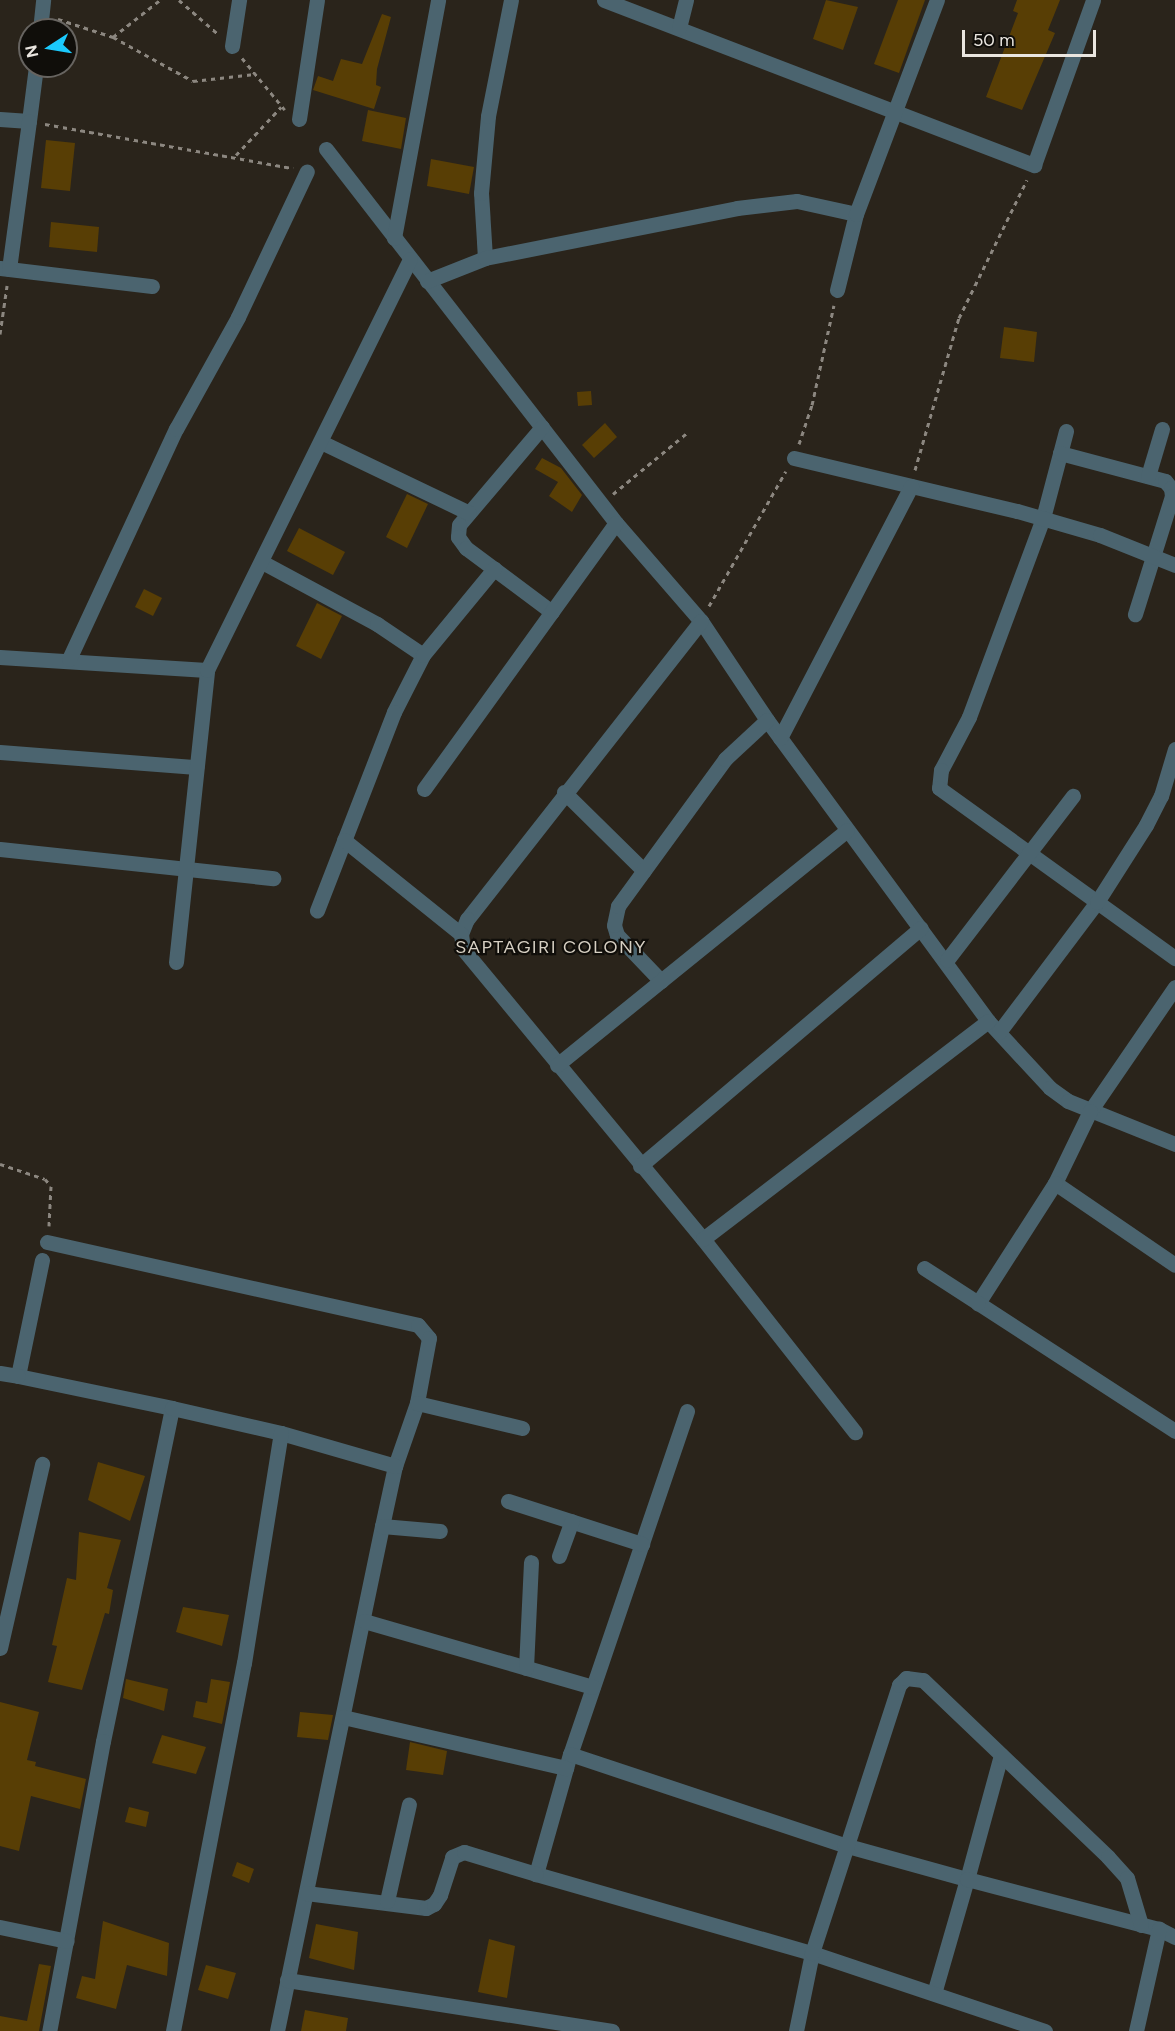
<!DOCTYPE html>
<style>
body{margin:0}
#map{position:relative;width:1175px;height:2031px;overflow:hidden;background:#2a241b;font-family:Figtree,sans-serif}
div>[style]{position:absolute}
.building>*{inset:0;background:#583e05}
.path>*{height:3px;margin-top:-1.5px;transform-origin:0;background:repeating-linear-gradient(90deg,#8c8780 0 4.5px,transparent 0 9px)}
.street>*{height:15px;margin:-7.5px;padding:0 7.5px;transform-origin:7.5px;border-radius:7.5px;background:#4b646f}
span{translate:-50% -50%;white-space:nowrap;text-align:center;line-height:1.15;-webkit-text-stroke:4.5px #100e0a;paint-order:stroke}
.neighbourhood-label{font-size:18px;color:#d7d0c3;letter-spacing:1.5px}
.north{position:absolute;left:18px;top:18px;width:60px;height:60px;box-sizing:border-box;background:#100e0a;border:2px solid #676460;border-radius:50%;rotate:258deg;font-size:16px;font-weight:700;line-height:24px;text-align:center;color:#eae6e0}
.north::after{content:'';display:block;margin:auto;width:21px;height:27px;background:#1bc9fc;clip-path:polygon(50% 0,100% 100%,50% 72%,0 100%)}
.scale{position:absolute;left:962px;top:30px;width:134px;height:27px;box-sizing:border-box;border:3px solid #eae6e0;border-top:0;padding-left:8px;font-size:18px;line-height:21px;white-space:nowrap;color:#eae6e0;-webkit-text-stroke:4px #100e0a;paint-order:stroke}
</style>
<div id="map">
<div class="building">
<div style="clip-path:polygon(826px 0,858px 7px,843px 50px,813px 39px)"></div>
<div style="clip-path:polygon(898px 0,925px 0,899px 73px,874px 64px)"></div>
<div style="clip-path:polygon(1017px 0,1060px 0,1048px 30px,1055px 33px,1022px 110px,986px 97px,1018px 13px,1013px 11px)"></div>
<div style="clip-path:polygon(382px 14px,391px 17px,377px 69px,376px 85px,381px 87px,374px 109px,313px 90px,318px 76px,333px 81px,341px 59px,362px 64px)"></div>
<div style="clip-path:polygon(368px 110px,406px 118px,401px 149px,362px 141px)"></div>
<div style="clip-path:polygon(46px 140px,75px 143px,70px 191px,41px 188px)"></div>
<div style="clip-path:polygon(431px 159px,474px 167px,469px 194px,427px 186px)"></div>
<div style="clip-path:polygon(51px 222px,99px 227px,97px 252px,49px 247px)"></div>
<div style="clip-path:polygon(1004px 327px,1037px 332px,1034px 362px,1000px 358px)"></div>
<div style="clip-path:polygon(591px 391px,592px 405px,578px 406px,577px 392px)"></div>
<div style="clip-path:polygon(605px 423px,617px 437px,594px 458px,582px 445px)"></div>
<div style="clip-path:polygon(542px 458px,561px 468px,582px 495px,572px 512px,549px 496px,558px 482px,535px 469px)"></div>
<div style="clip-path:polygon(407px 494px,428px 504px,407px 548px,386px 537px)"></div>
<div style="clip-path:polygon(299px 528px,345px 552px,333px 575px,287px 551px)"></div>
<div style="clip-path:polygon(144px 589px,162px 598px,153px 616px,135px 607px)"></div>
<div style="clip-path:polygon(317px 603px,342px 616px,321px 659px,296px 646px)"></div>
<div style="clip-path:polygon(98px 1462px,145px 1476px,130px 1521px,88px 1500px)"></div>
<div style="clip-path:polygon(79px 1532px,121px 1540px,107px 1588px,113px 1590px,109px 1614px,105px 1613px,82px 1690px,48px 1682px,57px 1646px,52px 1645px,67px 1578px,76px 1580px)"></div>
<div style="clip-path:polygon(183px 1607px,229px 1615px,222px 1646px,176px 1632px)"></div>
<div style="clip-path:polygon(126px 1679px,168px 1689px,164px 1711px,123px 1698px)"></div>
<div style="clip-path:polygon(211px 1679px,230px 1682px,222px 1724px,193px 1717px,196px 1701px,207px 1703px)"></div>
<div style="clip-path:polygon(0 1702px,39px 1712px,27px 1760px,36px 1762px,35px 1766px,86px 1779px,80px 1809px,31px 1796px,19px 1851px,0 1846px)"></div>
<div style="clip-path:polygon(300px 1712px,333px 1715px,328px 1740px,297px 1737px)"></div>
<div style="clip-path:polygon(162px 1735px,206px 1747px,196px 1774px,152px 1763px)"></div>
<div style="clip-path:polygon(410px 1742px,447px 1751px,443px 1775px,406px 1770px)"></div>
<div style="clip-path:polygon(129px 1807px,149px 1812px,146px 1827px,125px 1822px)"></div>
<div style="clip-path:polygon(237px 1862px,254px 1869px,249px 1883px,232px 1876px)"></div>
<div style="clip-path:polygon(103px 1921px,169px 1943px,167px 1976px,127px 1965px,116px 2009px,76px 1998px,82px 1976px,95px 1979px)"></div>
<div style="clip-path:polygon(316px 1924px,358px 1932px,354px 1970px,309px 1958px)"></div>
<div style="clip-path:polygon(489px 1939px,515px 1946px,507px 1998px,478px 1992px)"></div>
<div style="clip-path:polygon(39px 1964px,51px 1966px,39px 2031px,0 2031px,0 2016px,27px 2021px)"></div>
<div style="clip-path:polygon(206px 1965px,236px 1973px,228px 1999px,198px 1990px)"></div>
<div style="clip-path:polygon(305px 2010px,348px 2018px,346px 2031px,301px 2031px)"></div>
</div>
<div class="path">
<div style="left:179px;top:0;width:52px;rotate:41.1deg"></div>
<div style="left:58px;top:19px;width:58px;rotate:18.1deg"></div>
<div style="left:113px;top:37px;width:91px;rotate:28.8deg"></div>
<div style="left:193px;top:81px;width:62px;rotate:-6.4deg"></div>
<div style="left:113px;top:37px;width:60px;rotate:-38.2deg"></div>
<div style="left:242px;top:58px;width:67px;rotate:50.4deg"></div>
<div style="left:45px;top:124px;width:252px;rotate:10.1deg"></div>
<div style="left:236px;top:155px;width:66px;rotate:-46.8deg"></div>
<div style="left:0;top:334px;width:49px;rotate:-81.7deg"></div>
<div style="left:799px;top:444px;width:41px;rotate:-71.6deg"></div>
<div style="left:812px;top:405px;width:102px;rotate:-77.6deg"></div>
<div style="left:915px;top:470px;width:158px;rotate:-73.9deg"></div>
<div style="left:959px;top:318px;width:154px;rotate:-63.8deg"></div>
<div style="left:613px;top:494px;width:96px;rotate:-39.5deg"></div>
<div style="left:709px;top:606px;width:155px;rotate:-60.3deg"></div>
<div style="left:0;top:1164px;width:47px;rotate:18.4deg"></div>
<div style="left:45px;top:1179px;width:9px;rotate:49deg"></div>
<div style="left:51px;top:1186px;width:40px;rotate:92.9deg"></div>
</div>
<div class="street">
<div style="left:604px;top:0;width:461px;rotate:21deg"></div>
<div style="left:1034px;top:165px;width:175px;rotate:-70.3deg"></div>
<div style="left:679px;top:28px;width:29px;rotate:-76deg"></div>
<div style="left:40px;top:30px;width:30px;rotate:-84deg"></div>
<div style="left:232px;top:46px;width:47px;rotate:-81.3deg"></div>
<div style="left:0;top:119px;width:29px;rotate:4deg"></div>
<div style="left:29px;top:121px;width:55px;rotate:-82.7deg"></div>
<div style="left:299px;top:119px;width:120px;rotate:-81.4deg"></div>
<div style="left:326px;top:149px;width:473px;rotate:52.2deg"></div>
<div style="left:616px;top:523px;width:130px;rotate:49.1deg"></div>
<div style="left:701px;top:621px;width:119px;rotate:56.3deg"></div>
<div style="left:767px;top:720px;width:373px;rotate:53.7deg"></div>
<div style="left:988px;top:1021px;width:91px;rotate:47.2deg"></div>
<div style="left:1050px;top:1088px;width:22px;rotate:36deg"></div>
<div style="left:1068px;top:1101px;width:115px;rotate:21.9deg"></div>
<div style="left:394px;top:238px;width:242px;rotate:-79.5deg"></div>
<div style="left:485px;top:258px;width:65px;rotate:-93.5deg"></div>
<div style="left:481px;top:193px;width:77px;rotate:-84.8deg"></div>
<div style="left:488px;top:116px;width:118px;rotate:-78.8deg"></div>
<div style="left:0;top:268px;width:153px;rotate:6.8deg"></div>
<div style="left:9px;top:269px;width:149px;rotate:-82.3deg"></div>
<div style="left:427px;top:281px;width:62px;rotate:-21.6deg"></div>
<div style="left:485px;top:258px;width:257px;rotate:-11.2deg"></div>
<div style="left:737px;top:208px;width:60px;rotate:-6.7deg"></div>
<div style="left:797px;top:201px;width:60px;rotate:12.4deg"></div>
<div style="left:837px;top:290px;width:78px;rotate:-76deg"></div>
<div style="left:856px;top:214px;width:229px;rotate:-69.3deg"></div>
<div style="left:542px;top:427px;width:128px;rotate:130.3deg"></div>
<div style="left:459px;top:525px;width:12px;rotate:95deg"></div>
<div style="left:458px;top:537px;width:14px;rotate:54deg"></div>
<div style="left:466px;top:548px;width:107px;rotate:36.7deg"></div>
<div style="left:1066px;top:431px;width:90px;rotate:104.8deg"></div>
<div style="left:1043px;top:518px;width:212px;rotate:110.4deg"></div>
<div style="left:969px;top:717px;width:60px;rotate:117.8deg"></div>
<div style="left:941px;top:770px;width:18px;rotate:96deg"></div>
<div style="left:939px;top:788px;width:291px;rotate:35.8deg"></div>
<div style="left:321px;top:442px;width:164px;rotate:25.6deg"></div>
<div style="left:1060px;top:453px;width:109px;rotate:14.9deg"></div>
<div style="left:1165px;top:481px;width:9px;rotate:49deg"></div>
<div style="left:1171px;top:488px;width:8px;rotate:83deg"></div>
<div style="left:1172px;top:496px;width:124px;rotate:107.4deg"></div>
<div style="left:794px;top:458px;width:229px;rotate:13.4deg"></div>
<div style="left:1017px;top:511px;width:86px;rotate:16.1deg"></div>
<div style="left:1100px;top:535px;width:81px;rotate:21.8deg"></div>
<div style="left:1148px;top:476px;width:49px;rotate:-73.4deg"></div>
<div style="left:262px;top:562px;width:131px;rotate:28.3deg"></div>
<div style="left:377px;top:624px;width:55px;rotate:34deg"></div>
<div style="left:423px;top:655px;width:64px;rotate:117deg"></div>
<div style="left:394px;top:712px;width:213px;rotate:111.2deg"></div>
<div style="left:701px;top:621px;width:379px;rotate:128.1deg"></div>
<div style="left:467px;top:919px;width:16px;rotate:112deg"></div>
<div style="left:461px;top:934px;width:15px;rotate:82deg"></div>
<div style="left:463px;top:949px;width:376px;rotate:50.4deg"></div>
<div style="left:703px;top:1239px;width:246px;rotate:51.8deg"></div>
<div style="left:423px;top:655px;width:112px;rotate:-50.5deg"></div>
<div style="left:0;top:657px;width:207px;rotate:3.6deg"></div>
<div style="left:69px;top:659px;width:254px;rotate:-65.1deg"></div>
<div style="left:176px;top:429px;width:128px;rotate:-61deg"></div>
<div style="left:238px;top:317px;width:161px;rotate:-64.7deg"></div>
<div style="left:780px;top:738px;width:284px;rotate:-62.5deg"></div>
<div style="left:0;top:752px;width:197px;rotate:4.4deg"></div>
<div style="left:424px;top:789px;width:328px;rotate:-54.2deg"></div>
<div style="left:564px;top:792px;width:112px;rotate:44.6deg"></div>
<div style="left:344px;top:840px;width:150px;rotate:38.8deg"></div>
<div style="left:0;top:849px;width:275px;rotate:6.1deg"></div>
<div style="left:947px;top:960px;width:207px;rotate:-52.5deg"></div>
<div style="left:176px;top:962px;width:294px;rotate:-83.9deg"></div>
<div style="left:207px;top:670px;width:458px;rotate:-63.7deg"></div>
<div style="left:661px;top:981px;width:64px;rotate:-133.7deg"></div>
<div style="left:617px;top:935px;width:10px;rotate:-107deg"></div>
<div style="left:614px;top:925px;width:19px;rotate:-78deg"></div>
<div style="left:618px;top:906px;width:182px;rotate:-53.9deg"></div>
<div style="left:725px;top:759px;width:57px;rotate:-42.9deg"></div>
<div style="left:1175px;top:987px;width:150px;rotate:124.4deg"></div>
<div style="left:1090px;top:1111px;width:80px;rotate:115.9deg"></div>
<div style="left:1055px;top:1183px;width:145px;rotate:34.3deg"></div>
<div style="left:999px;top:1032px;width:163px;rotate:-53deg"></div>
<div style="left:1097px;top:902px;width:91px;rotate:-57.5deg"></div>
<div style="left:1146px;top:825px;width:33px;rotate:-63deg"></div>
<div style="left:1161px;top:796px;width:49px;rotate:-73.4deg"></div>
<div style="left:557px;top:1065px;width:373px;rotate:-39deg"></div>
<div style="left:640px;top:1166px;width:368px;rotate:-40.3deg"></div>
<div style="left:1055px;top:1183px;width:143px;rotate:122.7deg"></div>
<div style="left:978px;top:1303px;width:235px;rotate:33deg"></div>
<div style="left:703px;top:1239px;width:359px;rotate:-37.4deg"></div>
<div style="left:47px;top:1242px;width:380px;rotate:12.6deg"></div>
<div style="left:418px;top:1325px;width:17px;rotate:50deg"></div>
<div style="left:429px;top:1338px;width:66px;rotate:100.5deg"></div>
<div style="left:417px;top:1403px;width:67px;rotate:109.2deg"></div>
<div style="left:395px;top:1466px;width:61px;rotate:102.2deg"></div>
<div style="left:382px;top:1526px;width:516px;rotate:101.75deg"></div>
<div style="left:42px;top:1260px;width:118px;rotate:101.7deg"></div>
<div style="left:18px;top:1376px;width:157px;rotate:11.7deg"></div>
<div style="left:172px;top:1408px;width:340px;rotate:101.7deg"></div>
<div style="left:103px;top:1741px;width:295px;rotate:100.5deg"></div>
<div style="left:924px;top:1268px;width:64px;rotate:32.9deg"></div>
<div style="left:0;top:1373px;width:18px;rotate:9deg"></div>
<div style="left:417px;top:1403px;width:108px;rotate:13.4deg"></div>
<div style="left:172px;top:1408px;width:112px;rotate:12.9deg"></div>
<div style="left:281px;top:1433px;width:119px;rotate:16.1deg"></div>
<div style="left:687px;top:1411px;width:362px;rotate:108.8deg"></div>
<div style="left:570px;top:1754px;width:125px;rotate:105.8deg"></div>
<div style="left:536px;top:1874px;width:287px;rotate:16deg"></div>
<div style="left:812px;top:1953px;width:80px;rotate:101.6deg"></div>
<div style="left:508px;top:1501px;width:141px;rotate:17.8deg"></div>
<div style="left:382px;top:1526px;width:58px;rotate:4.9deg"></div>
<div style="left:559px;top:1556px;width:37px;rotate:-70deg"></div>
<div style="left:364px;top:1621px;width:238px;rotate:16.1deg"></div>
<div style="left:0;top:1648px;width:189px;rotate:-77.1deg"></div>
<div style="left:526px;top:1668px;width:106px;rotate:-87.3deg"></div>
<div style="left:343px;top:1717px;width:229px;rotate:12.9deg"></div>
<div style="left:570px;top:1754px;width:289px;rotate:18.4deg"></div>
<div style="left:844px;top:1845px;width:128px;rotate:15.5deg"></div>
<div style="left:967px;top:1879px;width:119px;rotate:106.1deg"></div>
<div style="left:1001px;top:1755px;width:129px;rotate:105.3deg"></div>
<div style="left:967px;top:1879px;width:198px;rotate:14.6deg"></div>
<div style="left:1159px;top:1929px;width:18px;rotate:27deg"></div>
<div style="left:306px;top:1893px;width:121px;rotate:7.1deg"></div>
<div style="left:426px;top:1908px;width:9px;rotate:-27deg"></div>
<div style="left:434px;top:1904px;width:11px;rotate:-56deg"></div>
<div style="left:440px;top:1895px;width:40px;rotate:-72deg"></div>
<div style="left:452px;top:1857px;width:13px;rotate:-23deg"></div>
<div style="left:464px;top:1852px;width:75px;rotate:17deg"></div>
<div style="left:387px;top:1901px;width:99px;rotate:-77.2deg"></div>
<div style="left:0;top:1927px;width:68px;rotate:11.8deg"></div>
<div style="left:287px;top:1980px;width:329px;rotate:8.9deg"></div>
<div style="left:173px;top:2031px;width:375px;rotate:-79.1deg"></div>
<div style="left:244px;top:1663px;width:233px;rotate:-80.9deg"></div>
<div style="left:1045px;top:2031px;width:246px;rotate:-161.5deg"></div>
<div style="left:812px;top:1953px;width:282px;rotate:-72deg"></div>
<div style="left:899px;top:1685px;width:10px;rotate:-45deg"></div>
<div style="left:906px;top:1678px;width:17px;rotate:7deg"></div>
<div style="left:923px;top:1680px;width:256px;rotate:43.7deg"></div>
<div style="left:1108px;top:1857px;width:28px;rotate:48deg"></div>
<div style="left:1127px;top:1878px;width:49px;rotate:73.4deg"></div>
<div style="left:1136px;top:2031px;width:105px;rotate:-77.3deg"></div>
</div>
<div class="neighbourhood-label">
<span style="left:551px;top:947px">SAPTAGIRI COLONY</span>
</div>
<div class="north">N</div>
<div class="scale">50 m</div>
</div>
